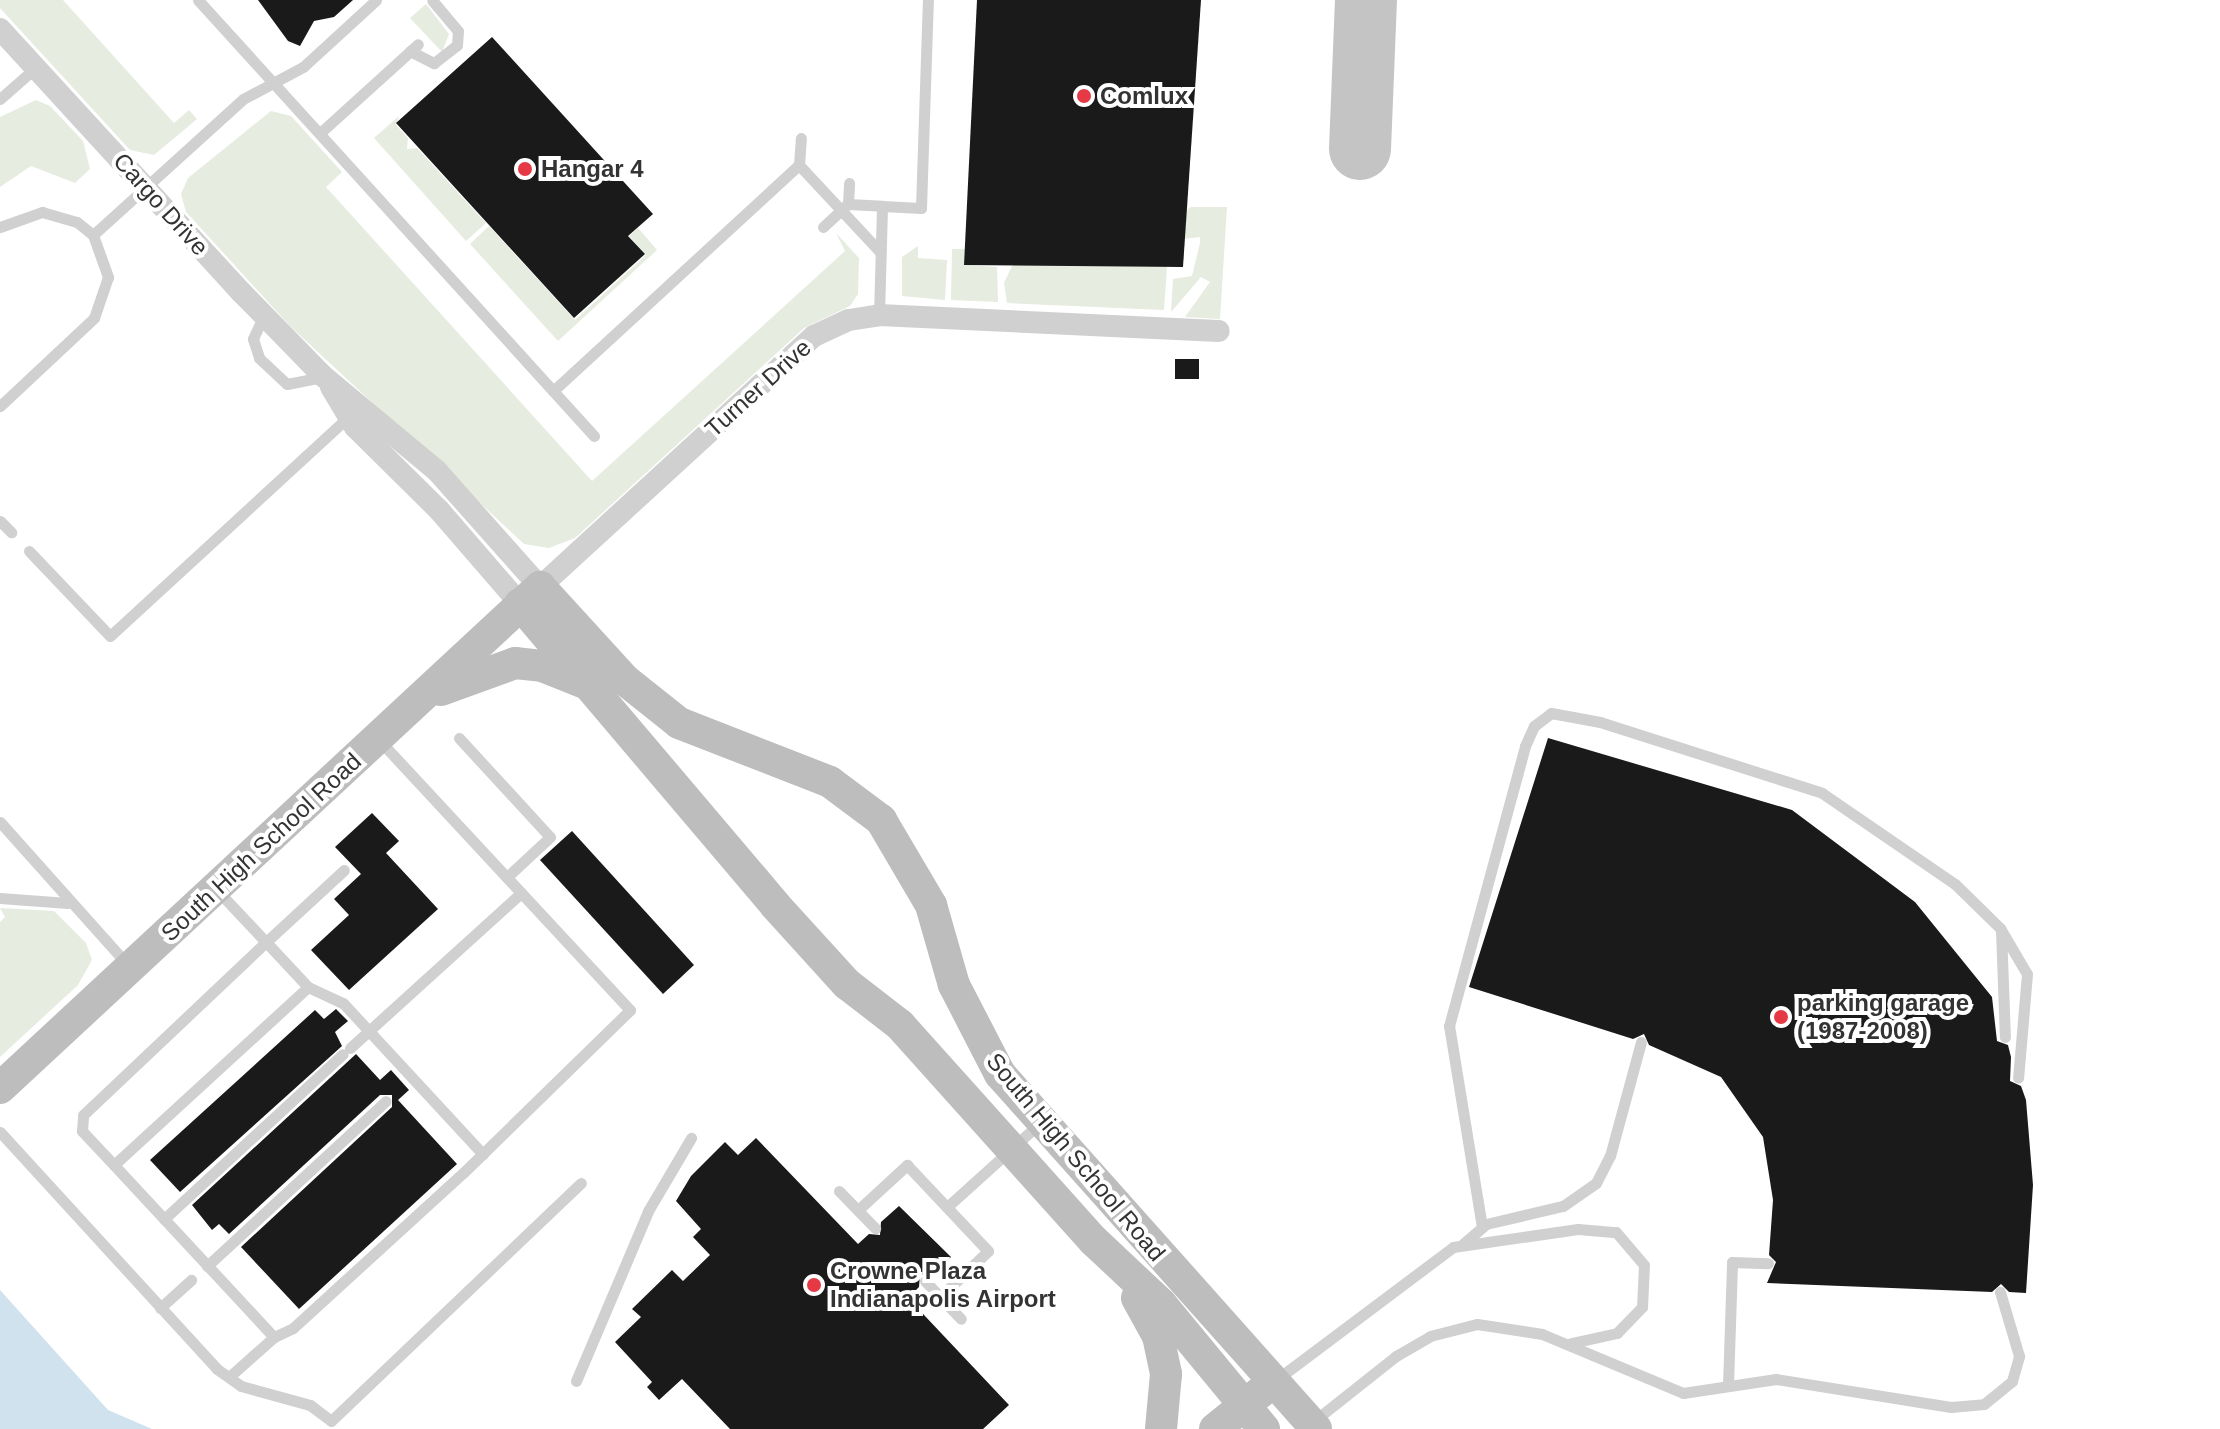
<!DOCTYPE html>
<style>
body{margin:0}
#map{position:relative;width:2220px;height:1429px;overflow:hidden;background:#fff;font-family:Helvetica,sans-serif}
div>[style]{position:absolute}
.green>*{inset:0;background:#e6ecdf}
.water>*{inset:0;background:#cfe2ee}
.taxiway>*{height:62px;margin:-31px;padding:0 31px;transform-origin:31px;border-radius:31px;background:#c4c4c4}
.building>*{inset:0;background:#1a1a1a}
.lane>*{height:11px;margin:-5.5px;padding:0 5.5px;transform-origin:5.5px;border-radius:5.5px;background:#d0d0d0}
.street>*{height:22px;margin:-11px;padding:0 11px;transform-origin:11px;border-radius:11px;background:#d0d0d0}
.secondary>*{height:32px;margin:-16px;padding:0 16px;transform-origin:16px;border-radius:16px;background:#bdbdbd}
.dots>*{width:22px;height:22px;translate:-50% -50%;box-sizing:border-box;border:4px solid #fff;border-radius:50%}
span{translate:-50% -50%;white-space:nowrap;text-align:center;line-height:1.15;-webkit-text-stroke:8px #fff;paint-order:stroke}
.poi-label{font-size:24px;color:#333;font-weight:700}
.left{translate:0 -50%;text-align:left}
.street-label{font-size:24px;color:#333}
</style>
<div id="map">
<div class="green">
<div style="clip-path:polygon(0 0,63px 0,174px 123px,189px 110px,197px 119px,154px 155px,130px 150px,0 8px)"></div>
<div style="clip-path:polygon(426px 4px,449px 34px,442px 52px,410px 18px)"></div>
<div style="clip-path:polygon(36px 100px,50px 106px,83px 141px,90px 169px,75px 183px,31px 166px,0 187px,0 117px)"></div>
<div style="clip-path:polygon(271px 111px,291px 116px,342px 172px,326px 187px,592px 481px,845px 251px,836px 233px,859px 258px,858px 294px,850px 306px,804px 328px,575px 538px,549px 548px,524px 544px,290px 326px,186px 212px,181px 194px,188px 178px)"></div>
<div style="clip-path:polygon(399px 116px,396px 125px,408px 138px,407px 149px,417px 148px,486px 223px,466px 241px,374px 138px)"></div>
<div style="clip-path:polygon(1191px 207px,1227px 207px,1220px 319px,1185px 317px,1210px 282px,1201px 277px,1171px 312px,1173px 279px,1192px 276px,1200px 243px,1200px 237px,1184px 239px,1186px 210px)"></div>
<div style="clip-path:polygon(489px 226px,575px 320px,646px 255px,629px 236px,638px 228px,657px 250px,558px 341px,470px 244px)"></div>
<div style="clip-path:polygon(918px 246px,918px 258px,947px 260px,945px 300px,902px 296px,902px 257px)"></div>
<div style="clip-path:polygon(952px 249px,965px 249px,964px 265px,997px 267px,998px 302px,951px 300px)"></div>
<div style="clip-path:polygon(1013px 264px,1167px 266px,1164px 310px,1007px 303px,1004px 283px)"></div>
<div style="clip-path:polygon(0 908px,54px 911px,86px 943px,92px 960px,78px 985px,0 1057px,0 922px,5px 917px)"></div>
</div>
<div class="water">
<div style="clip-path:polygon(0 1290px,108px 1410px,152px 1429px,0 1429px)"></div>
</div>
<div class="taxiway">
<div style="left:1360px;top:149px;width:149px;rotate:-87.7deg"></div>
</div>
<div class="building">
<div style="clip-path:polygon(258px 0,353px 0,334px 17px,314px 21px,300px 46px,288px 41px)"></div>
<div style="clip-path:polygon(977px 0,1201px 0,1183px 267px,964px 265px)"></div>
<div style="clip-path:polygon(492px 37px,653px 214px,628px 236px,645px 254px,574px 318px,396px 123px)"></div>
<div style="clip-path:polygon(1175px 359px,1199px 359px,1199px 379px,1175px 379px)"></div>
<div style="clip-path:polygon(1548px 738px,1792px 810px,1915px 902px,1992px 997px,1997px 1041px,2008px 1045px,2011px 1057px,2010px 1081px,2021px 1086px,2026px 1100px,2033px 1185px,2026px 1293px,2009px 1292px,2001px 1284px,1992px 1292px,1767px 1283px,1776px 1262px,1769px 1255px,1773px 1200px,1763px 1137px,1721px 1077px,1649px 1045px,1644px 1034px,1633px 1039px,1469px 987px)"></div>
<div style="clip-path:polygon(372px 813px,399px 841px,386px 853px,438px 909px,349px 990px,311px 950px,349px 915px,334px 899px,361px 874px,335px 847px)"></div>
<div style="clip-path:polygon(572px 831px,694px 965px,663px 994px,540px 860px)"></div>
<div style="clip-path:polygon(336px 1009px,348px 1021px,335px 1032px,342px 1046px,180px 1192px,150px 1160px,315px 1010px,324px 1019px)"></div>
<div style="clip-path:polygon(356px 1054px,380px 1080px,391px 1070px,409px 1090px,398px 1100px,457px 1164px,299px 1309px,241px 1247px,392px 1107px,392px 1095px,380px 1095px,229px 1234px,219px 1224px,212px 1230px,192px 1205px)"></div>
<div style="clip-path:polygon(756px 1138px,858px 1244px,869px 1234px,880px 1235px,881px 1222px,899px 1206px,951px 1257px,932px 1276px,920px 1274px,919px 1287px,908px 1298px,1009px 1405px,983px 1429px,730px 1429px,682px 1379px,659px 1400px,647px 1387px,652px 1382px,615px 1342px,641px 1317px,632px 1309px,672px 1270px,683px 1281px,710px 1255px,693px 1237px,701px 1229px,676px 1201px,691px 1176px,725px 1142px,738px 1155px)"></div>
</div>
<div class="lane">
<div style="left:198px;top:0;width:589px;rotate:47.75deg"></div>
<div style="left:410px;top:51px;width:27px;rotate:27deg"></div>
<div style="left:434px;top:63px;width:29px;rotate:-38deg"></div>
<div style="left:457px;top:45px;width:14px;rotate:-86deg"></div>
<div style="left:458px;top:31px;width:40px;rotate:-130deg"></div>
<div style="left:0;top:99px;width:47px;rotate:-41.5deg"></div>
<div style="left:320px;top:133px;width:132px;rotate:-42.2deg"></div>
<div style="left:799px;top:165px;width:119px;rotate:47deg"></div>
<div style="left:848px;top:204px;width:34px;rotate:3deg"></div>
<div style="left:0;top:227px;width:45px;rotate:-19.7deg"></div>
<div style="left:42px;top:212px;width:36px;rotate:16deg"></div>
<div style="left:77px;top:222px;width:21px;rotate:39deg"></div>
<div style="left:93px;top:235px;width:45px;rotate:70.3deg"></div>
<div style="left:108px;top:277px;width:43px;rotate:108.9deg"></div>
<div style="left:94px;top:318px;width:129px;rotate:136.9deg"></div>
<div style="left:823px;top:227px;width:34px;rotate:-43deg"></div>
<div style="left:848px;top:204px;width:21px;rotate:-87deg"></div>
<div style="left:93px;top:235px;width:202px;rotate:-42.2deg"></div>
<div style="left:243px;top:99px;width:68px;rotate:-28.1deg"></div>
<div style="left:303px;top:67px;width:99px;rotate:-42.5deg"></div>
<div style="left:264px;top:315px;width:26px;rotate:115deg"></div>
<div style="left:253px;top:339px;width:20px;rotate:72deg"></div>
<div style="left:259px;top:358px;width:38px;rotate:43deg"></div>
<div style="left:287px;top:384px;width:37px;rotate:-11deg"></div>
<div style="left:879px;top:315px;width:109px;rotate:-88.4deg"></div>
<div style="left:882px;top:206px;width:39px;rotate:3deg"></div>
<div style="left:921px;top:208px;width:208px;rotate:-88.1deg"></div>
<div style="left:553px;top:391px;width:334px;rotate:-42.6deg"></div>
<div style="left:799px;top:165px;width:27px;rotate:-86deg"></div>
<div style="left:0;top:521px;width:16px;rotate:45deg"></div>
<div style="left:29px;top:551px;width:117px;rotate:46.4deg"></div>
<div style="left:110px;top:636px;width:325px;rotate:-42.6deg"></div>
<div style="left:459px;top:738px;width:134px;rotate:47.4deg"></div>
<div style="left:550px;top:837px;width:59px;rotate:137.1deg"></div>
<div style="left:0;top:822px;width:191px;rotate:48.2deg"></div>
<div style="left:216px;top:889px;width:48px;rotate:46.7deg"></div>
<div style="left:249px;top:924px;width:25px;rotate:47deg"></div>
<div style="left:266px;top:942px;width:62px;rotate:47deg"></div>
<div style="left:308px;top:987px;width:263px;rotate:137.5deg"></div>
<div style="left:114px;top:1165px;width:47px;rotate:-133.3deg"></div>
<div style="left:82px;top:1131px;width:16px;rotate:-86deg"></div>
<div style="left:83px;top:1115px;width:252px;rotate:-43.4deg"></div>
<div style="left:266px;top:942px;width:106px;rotate:-42.7deg"></div>
<div style="left:0;top:898px;width:68px;rotate:4.2deg"></div>
<div style="left:2001px;top:930px;width:107px;rotate:87.9deg"></div>
<div style="left:308px;top:987px;width:38px;rotate:25deg"></div>
<div style="left:343px;top:1003px;width:206px;rotate:47.2deg"></div>
<div style="left:350px;top:1048px;width:231px;rotate:-42.2deg"></div>
<div style="left:0;top:1132px;width:321px;rotate:47.5deg"></div>
<div style="left:217px;top:1369px;width:29px;rotate:35deg"></div>
<div style="left:241px;top:1386px;width:72px;rotate:15.4deg"></div>
<div style="left:310px;top:1405px;width:26px;rotate:37deg"></div>
<div style="left:331px;top:1421px;width:345px;rotate:-43.6deg"></div>
<div style="left:114px;top:1165px;width:235px;rotate:47.1deg"></div>
<div style="left:274px;top:1337px;width:21px;rotate:-25deg"></div>
<div style="left:293px;top:1328px;width:231px;rotate:-42.4deg"></div>
<div style="left:464px;top:1172px;width:232px;rotate:-44.3deg"></div>
<div style="left:630px;top:1010px;width:369px;rotate:-132.9deg"></div>
<div style="left:839px;top:1191px;width:52px;rotate:45.8deg"></div>
<div style="left:947px;top:1207px;width:127px;rotate:-42.1deg"></div>
<div style="left:858px;top:1210px;width:67px;rotate:-42.6deg"></div>
<div style="left:907px;top:1165px;width:118px;rotate:46.7deg"></div>
<div style="left:988px;top:1251px;width:66px;rotate:136.2deg"></div>
<div style="left:164px;top:1219px;width:243px;rotate:-42.7deg"></div>
<div style="left:1482px;top:1227px;width:204px;rotate:-99.3deg"></div>
<div style="left:1449px;top:1026px;width:290px;rotate:-74.8deg"></div>
<div style="left:1525px;top:746px;width:22px;rotate:-66deg"></div>
<div style="left:1534px;top:726px;width:21px;rotate:-37deg"></div>
<div style="left:1551px;top:713px;width:50px;rotate:10.4deg"></div>
<div style="left:1600px;top:722px;width:233px;rotate:17.7deg"></div>
<div style="left:1822px;top:793px;width:161px;rotate:34.4deg"></div>
<div style="left:1955px;top:884px;width:63px;rotate:44.4deg"></div>
<div style="left:2000px;top:928px;width:53px;rotate:59.6deg"></div>
<div style="left:2027px;top:974px;width:104px;rotate:94.9deg"></div>
<div style="left:1463px;top:1244px;width:30px;rotate:-41deg"></div>
<div style="left:1486px;top:1224px;width:79px;rotate:-13.2deg"></div>
<div style="left:1563px;top:1206px;width:40px;rotate:-34.9deg"></div>
<div style="left:1596px;top:1183px;width:30px;rotate:-63deg"></div>
<div style="left:1610px;top:1156px;width:118px;rotate:-74.8deg"></div>
<div style="left:207px;top:1266px;width:243px;rotate:-42.7deg"></div>
<div style="left:925px;top:1281px;width:52px;rotate:46.5deg"></div>
<div style="left:160px;top:1308px;width:42px;rotate:-42.1deg"></div>
<div style="left:229px;top:1377px;width:60px;rotate:-41.6deg"></div>
<div style="left:1276px;top:1380px;width:221px;rotate:-36.9deg"></div>
<div style="left:1453px;top:1247px;width:126px;rotate:-8.2deg"></div>
<div style="left:1578px;top:1229px;width:38px;rotate:5deg"></div>
<div style="left:1616px;top:1232px;width:43px;rotate:49.7deg"></div>
<div style="left:1644px;top:1265px;width:42px;rotate:92.7deg"></div>
<div style="left:1642px;top:1307px;width:36px;rotate:134deg"></div>
<div style="left:1617px;top:1333px;width:47px;rotate:167.7deg"></div>
<div style="left:576px;top:1381px;width:185px;rotate:-67deg"></div>
<div style="left:648px;top:1211px;width:85px;rotate:-59.5deg"></div>
<div style="left:1728px;top:1385px;width:123px;rotate:-88.1deg"></div>
<div style="left:1732px;top:1262px;width:36px;rotate:2deg"></div>
<div style="left:1314px;top:1421px;width:105px;rotate:-38.4deg"></div>
<div style="left:1396px;top:1356px;width:39px;rotate:-30deg"></div>
<div style="left:1430px;top:1336px;width:49px;rotate:-14.3deg"></div>
<div style="left:1477px;top:1324px;width:66px;rotate:8.7deg"></div>
<div style="left:1542px;top:1334px;width:153px;rotate:22.7deg"></div>
<div style="left:1683px;top:1393px;width:94px;rotate:-8.6deg"></div>
<div style="left:1776px;top:1379px;width:177px;rotate:9.1deg"></div>
<div style="left:1951px;top:1407px;width:33px;rotate:-5deg"></div>
<div style="left:1984px;top:1404px;width:36px;rotate:-39deg"></div>
<div style="left:2012px;top:1381px;width:26px;rotate:-74deg"></div>
<div style="left:2019px;top:1356px;width:67px;rotate:-106.5deg"></div>
</div>
<div class="street">
<div style="left:0;top:29px;width:357px;rotate:47.5deg"></div>
<div style="left:241px;top:292px;width:117px;rotate:45.7deg"></div>
<div style="left:323px;top:376px;width:148px;rotate:39.8deg"></div>
<div style="left:437px;top:471px;width:155px;rotate:48.4deg"></div>
<div style="left:540px;top:587px;width:372px;rotate:-42.5deg"></div>
<div style="left:814px;top:336px;width:38px;rotate:-25deg"></div>
<div style="left:849px;top:320px;width:30px;rotate:-9deg"></div>
<div style="left:879px;top:315px;width:340px;rotate:2.7deg"></div>
<div style="left:331px;top:387px;width:47px;rotate:59deg"></div>
<div style="left:355px;top:427px;width:118px;rotate:44.7deg"></div>
<div style="left:439px;top:510px;width:124px;rotate:49.2deg"></div>
</div>
<div class="secondary">
<div style="left:520px;top:604px;width:394px;rotate:49.7deg"></div>
<div style="left:775px;top:905px;width:107px;rotate:47.7deg"></div>
<div style="left:847px;top:984px;width:67px;rotate:37.7deg"></div>
<div style="left:900px;top:1025px;width:290px;rotate:48.1deg"></div>
<div style="left:1094px;top:1241px;width:92px;rotate:43.2deg"></div>
<div style="left:1161px;top:1304px;width:162px;rotate:50.5deg"></div>
<div style="left:441px;top:690px;width:79px;rotate:-20deg"></div>
<div style="left:515px;top:663px;width:27px;rotate:6deg"></div>
<div style="left:542px;top:666px;width:43px;rotate:21.8deg"></div>
<div style="left:0;top:1088px;width:737px;rotate:-42.85deg"></div>
<div style="left:540px;top:587px;width:126px;rotate:47.6deg"></div>
<div style="left:625px;top:680px;width:69px;rotate:38.5deg"></div>
<div style="left:679px;top:723px;width:162px;rotate:21.3deg"></div>
<div style="left:830px;top:782px;width:64px;rotate:36.7deg"></div>
<div style="left:881px;top:820px;width:99px;rotate:59.5deg"></div>
<div style="left:931px;top:905px;width:83px;rotate:74deg"></div>
<div style="left:954px;top:985px;width:100px;rotate:62.7deg"></div>
<div style="left:1000px;top:1074px;width:475px;rotate:48.3deg"></div>
<div style="left:1137px;top:1298px;width:43px;rotate:61.1deg"></div>
<div style="left:1158px;top:1336px;width:39px;rotate:78deg"></div>
<div style="left:1166px;top:1374px;width:55px;rotate:95.2deg"></div>
<div style="left:1215px;top:1429px;width:60px;rotate:-39deg"></div>
</div>
<div class="dots">
<div style="left:1084px;top:96px;background:#e63946"></div>
<div style="left:525px;top:169px;background:#e63946"></div>
<div style="left:1781px;top:1017px;background:#e63946"></div>
<div style="left:814px;top:1285px;background:#e63946"></div>
</div>
<div class="poi-label">
<span class="left" style="left:1100px;top:96px">Comlux</span>
<span class="left" style="left:541px;top:169px">Hangar 4</span>
<span class="left" style="left:1797px;top:1017px">parking garage<br>(1987-2008)</span>
<span class="left" style="left:830px;top:1285px">Crowne Plaza<br>Indianapolis Airport</span>
</div>
<div class="street-label">
<span style="left:161px;top:204px;rotate:48deg">Cargo Drive</span>
<span style="left:758px;top:388px;rotate:-42deg">Turner Drive</span>
<span style="left:261px;top:847px;rotate:-43deg">South High School Road</span>
<span style="left:1076px;top:1157px;rotate:50deg">South High School Road</span>
</div>
</div>
